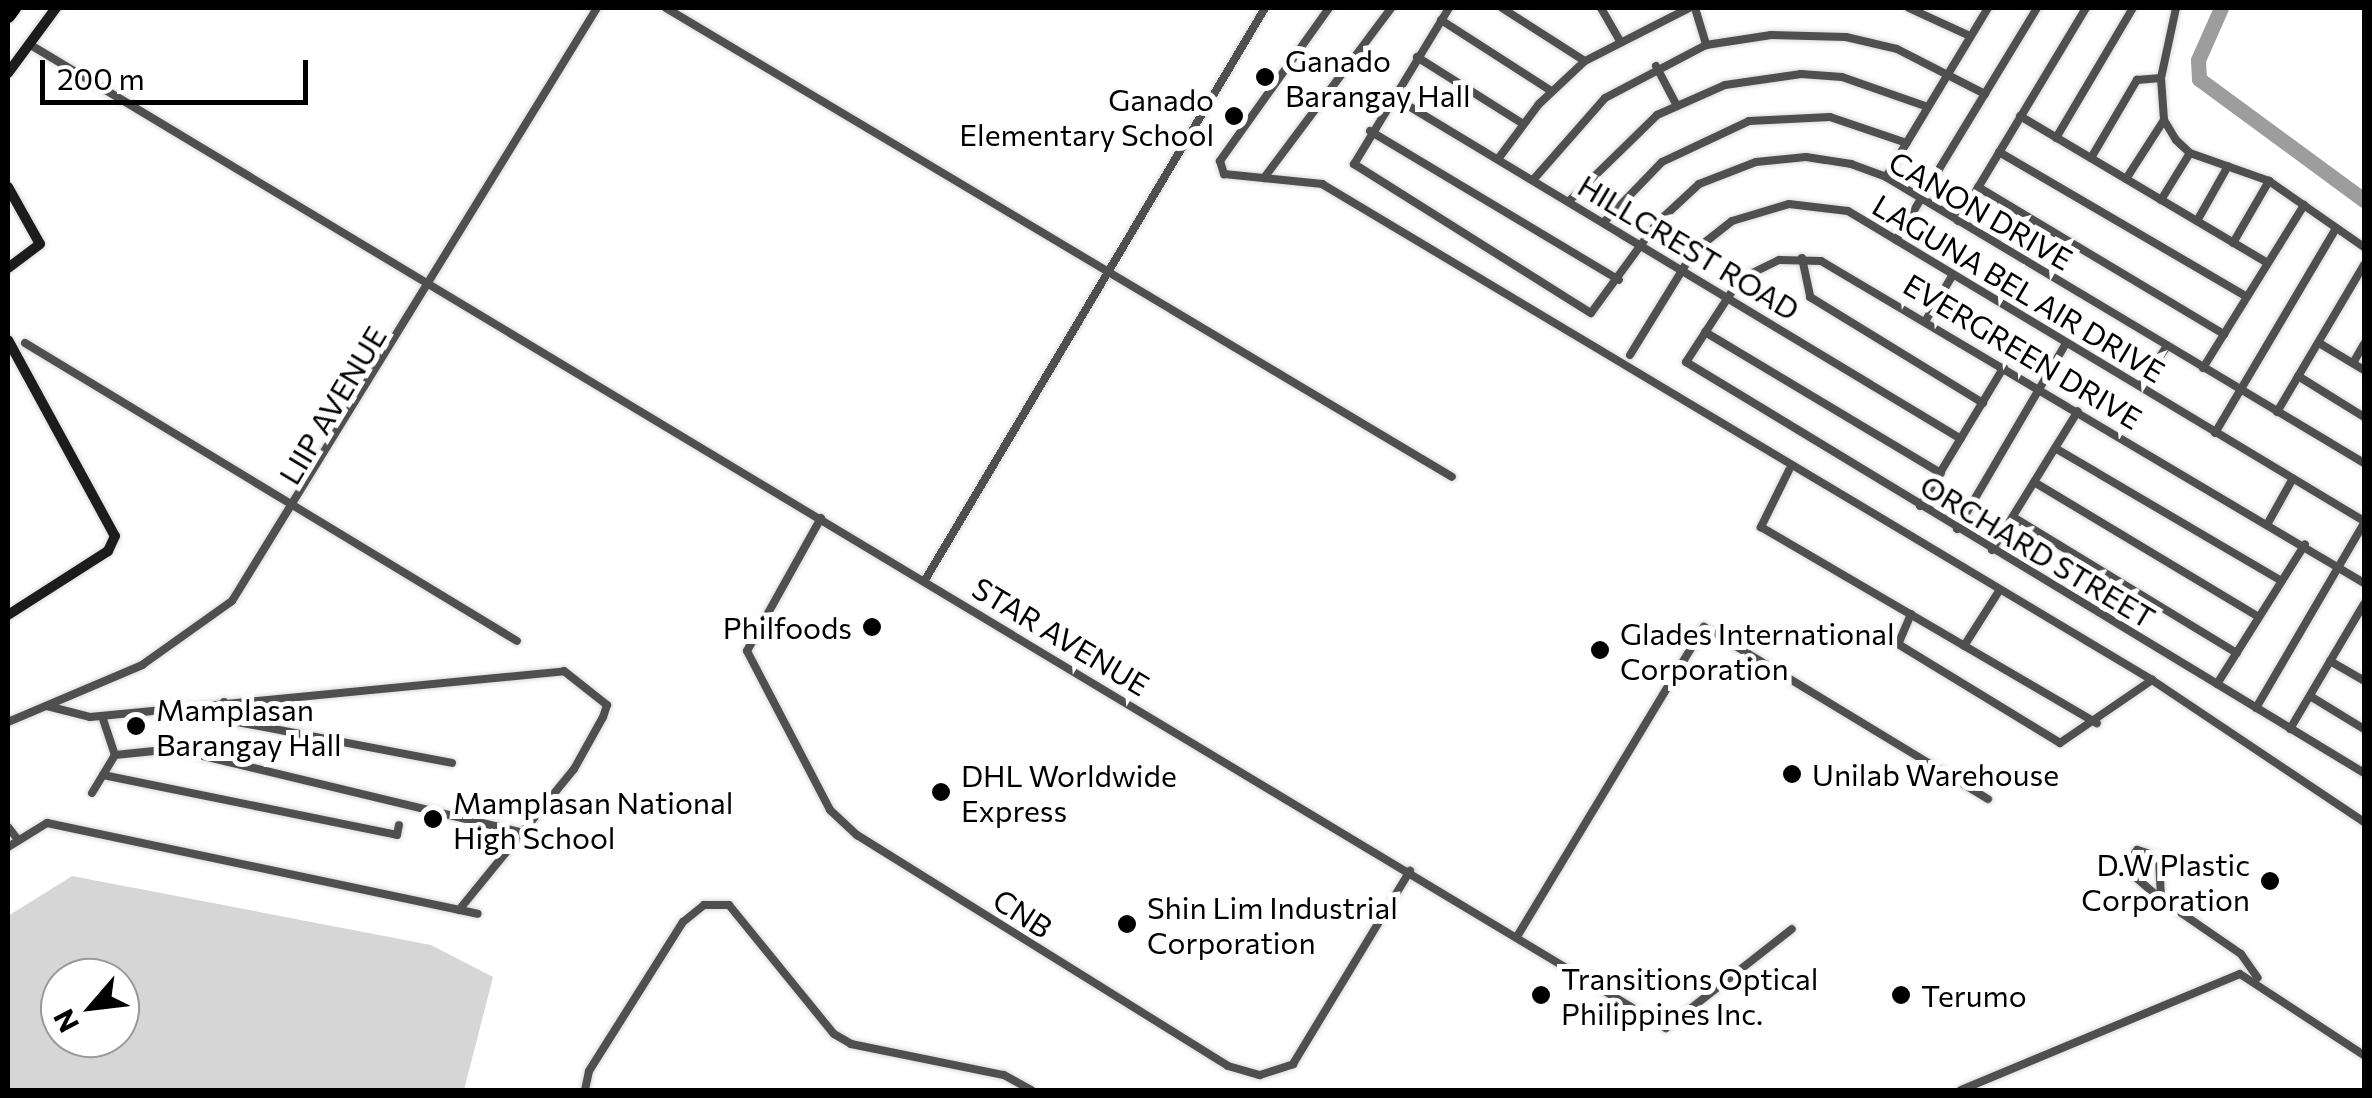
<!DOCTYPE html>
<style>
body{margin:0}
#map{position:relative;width:2372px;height:1098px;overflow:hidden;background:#fff;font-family:Commissioner,sans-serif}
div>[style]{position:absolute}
.green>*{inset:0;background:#d6d6d6}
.river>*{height:15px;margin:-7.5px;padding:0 7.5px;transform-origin:7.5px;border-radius:7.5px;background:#9d9d9d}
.roads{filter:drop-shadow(0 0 2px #dbdbdb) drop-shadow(0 0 2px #dbdbdb)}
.street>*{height:8px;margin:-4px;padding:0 4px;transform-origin:4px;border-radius:4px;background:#4f4f4f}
.secondary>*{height:10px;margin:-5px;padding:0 5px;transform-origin:5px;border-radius:5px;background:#1c1c1c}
.highway>*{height:14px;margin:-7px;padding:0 7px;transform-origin:7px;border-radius:7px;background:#000}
.dots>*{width:28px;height:28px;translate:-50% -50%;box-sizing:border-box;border:5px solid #fff;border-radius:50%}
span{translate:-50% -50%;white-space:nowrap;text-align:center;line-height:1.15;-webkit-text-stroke:10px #fff;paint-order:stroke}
.poi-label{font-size:30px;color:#000}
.left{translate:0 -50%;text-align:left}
.right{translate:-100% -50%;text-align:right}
.street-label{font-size:30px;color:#000}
.frame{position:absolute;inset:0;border:10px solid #000;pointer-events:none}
.north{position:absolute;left:40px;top:958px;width:100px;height:100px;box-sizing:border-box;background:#fff;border:2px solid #999;border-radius:50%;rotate:242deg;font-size:28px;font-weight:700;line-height:40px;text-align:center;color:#000}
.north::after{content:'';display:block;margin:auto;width:35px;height:45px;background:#000;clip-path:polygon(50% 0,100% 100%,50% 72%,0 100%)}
.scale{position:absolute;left:40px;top:60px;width:268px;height:45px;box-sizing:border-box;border:5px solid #000;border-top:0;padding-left:12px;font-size:30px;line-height:35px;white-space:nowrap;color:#000;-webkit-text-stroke:8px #fff;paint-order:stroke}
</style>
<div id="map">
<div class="green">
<div style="clip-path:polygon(evenodd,72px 876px,431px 945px,493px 977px,464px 1090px,8px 1090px,8px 916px,72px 876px,60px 978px,120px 978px,120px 1038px,60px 1038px,60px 978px)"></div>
</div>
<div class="river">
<div style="left:2221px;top:8px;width:57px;rotate:113.9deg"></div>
<div style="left:2198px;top:60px;width:19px;rotate:87deg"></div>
<div style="left:2199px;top:79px;width:205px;rotate:36.3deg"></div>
</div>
<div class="roads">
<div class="street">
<div style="left:666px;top:8px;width:915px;rotate:30.82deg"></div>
<div style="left:1329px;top:8px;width:188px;rotate:125.5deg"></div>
<div style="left:1220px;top:161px;width:14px;rotate:73deg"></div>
<div style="left:1224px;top:174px;width:99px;rotate:5.8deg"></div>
<div style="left:1322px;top:184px;width:967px;rotate:30.86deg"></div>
<div style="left:2152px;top:680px;width:255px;rotate:33.8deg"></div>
<div style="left:1449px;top:8px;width:183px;rotate:121.3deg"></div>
<div style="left:1354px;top:164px;width:280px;rotate:32.2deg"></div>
<div style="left:1591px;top:313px;width:112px;rotate:-53.7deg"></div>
<div style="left:1657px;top:223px;width:57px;rotate:-42.9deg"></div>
<div style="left:1699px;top:184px;width:61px;rotate:-21.1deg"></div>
<div style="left:1756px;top:162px;width:50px;rotate:-5.7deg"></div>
<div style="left:1806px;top:157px;width:46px;rotate:8.8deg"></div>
<div style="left:1851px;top:164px;width:37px;rotate:20deg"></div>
<div style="left:1886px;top:177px;width:557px;rotate:30.89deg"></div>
<div style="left:1502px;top:8px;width:98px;rotate:32.6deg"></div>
<div style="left:1601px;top:8px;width:36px;rotate:60deg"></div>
<div style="left:1695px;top:8px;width:39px;rotate:73deg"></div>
<div style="left:1909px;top:8px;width:67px;rotate:24.7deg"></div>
<div style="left:2176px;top:8px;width:72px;rotate:102.1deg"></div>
<div style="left:2161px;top:78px;width:42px;rotate:85.9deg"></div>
<div style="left:2164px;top:120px;width:23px;rotate:59deg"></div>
<div style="left:2176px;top:140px;width:19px;rotate:43deg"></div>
<div style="left:2190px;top:153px;width:84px;rotate:19.5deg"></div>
<div style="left:2269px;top:181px;width:116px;rotate:34.8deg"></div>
<div style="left:1441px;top:20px;width:131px;rotate:32.8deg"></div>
<div style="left:29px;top:44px;width:1910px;rotate:31.01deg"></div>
<div style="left:1666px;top:1028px;width:160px;rotate:-38.2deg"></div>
<div style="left:1417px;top:57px;width:124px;rotate:32.2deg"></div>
<div style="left:1656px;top:66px;width:43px;rotate:62.2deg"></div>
<div style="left:1392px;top:96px;width:664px;rotate:31.08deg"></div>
<div style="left:2020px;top:116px;width:288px;rotate:30.7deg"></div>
<div style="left:1370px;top:131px;width:290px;rotate:30.9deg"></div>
<div style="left:2056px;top:138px;width:151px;rotate:-59.4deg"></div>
<div style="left:1999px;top:152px;width:287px;rotate:30.3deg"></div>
<div style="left:2091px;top:158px;width:91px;rotate:-59.5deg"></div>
<div style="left:2137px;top:80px;width:24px;rotate:-5deg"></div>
<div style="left:1498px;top:159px;width:69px;rotate:-53.3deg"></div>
<div style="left:1539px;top:104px;width:63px;rotate:-43.1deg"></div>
<div style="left:1585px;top:61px;width:117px;rotate:-27deg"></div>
<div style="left:1886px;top:177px;width:197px;rotate:-58.9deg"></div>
<div style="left:1264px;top:178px;width:212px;rotate:-53.2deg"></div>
<div style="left:2126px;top:179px;width:70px;rotate:-57.2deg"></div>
<div style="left:1533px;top:180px;width:109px;rotate:-48.7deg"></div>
<div style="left:1605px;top:98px;width:114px;rotate:-27.7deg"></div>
<div style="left:1706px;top:45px;width:66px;rotate:-8.7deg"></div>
<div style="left:1771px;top:35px;width:75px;rotate:1.5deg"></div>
<div style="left:1846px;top:37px;width:52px;rotate:13.2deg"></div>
<div style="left:1897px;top:49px;width:99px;rotate:27.1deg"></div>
<div style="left:1978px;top:187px;width:287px;rotate:30.9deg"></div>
<div style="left:2161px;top:200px;width:55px;rotate:-58.3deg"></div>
<div style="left:1569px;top:201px;width:123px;rotate:-44.3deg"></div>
<div style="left:1657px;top:115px;width:74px;rotate:-23.8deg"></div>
<div style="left:1725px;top:85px;width:77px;rotate:-8.2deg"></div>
<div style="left:1801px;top:74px;width:41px;rotate:4.2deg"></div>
<div style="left:1842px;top:77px;width:91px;rotate:19.2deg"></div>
<div style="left:1958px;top:221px;width:249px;rotate:-59deg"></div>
<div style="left:2197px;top:221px;width:63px;rotate:-60.6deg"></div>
<div style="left:1604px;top:222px;width:83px;rotate:-46deg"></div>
<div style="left:1662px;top:162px;width:96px;rotate:-25.2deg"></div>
<div style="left:1749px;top:121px;width:81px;rotate:-2.8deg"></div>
<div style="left:1830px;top:117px;width:81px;rotate:18.7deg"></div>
<div style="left:1896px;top:240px;width:271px;rotate:-58.7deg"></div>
<div style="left:2233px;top:243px;width:72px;rotate:-59.9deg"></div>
<div style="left:1802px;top:258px;width:40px;rotate:78deg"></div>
<div style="left:1810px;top:297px;width:203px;rotate:31.5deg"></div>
<div style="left:1926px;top:320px;width:51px;rotate:-59.4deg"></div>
<div style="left:1705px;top:332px;width:275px;rotate:30.9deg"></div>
<div style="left:25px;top:343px;width:575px;rotate:31.2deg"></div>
<div style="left:2319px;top:343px;width:52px;rotate:31deg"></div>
<div style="left:1630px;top:355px;width:122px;rotate:-58.4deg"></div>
<div style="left:1694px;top:251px;width:48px;rotate:-38.3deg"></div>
<div style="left:1732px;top:221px;width:59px;rotate:-16.6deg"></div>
<div style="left:1789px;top:204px;width:59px;rotate:6.8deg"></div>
<div style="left:1848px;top:211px;width:602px;rotate:31deg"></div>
<div style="left:2353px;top:363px;width:22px;rotate:-60deg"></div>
<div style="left:2203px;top:368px;width:192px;rotate:-58.2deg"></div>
<div style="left:2298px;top:376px;width:78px;rotate:31.8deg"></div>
<div style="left:2140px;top:386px;width:48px;rotate:-56deg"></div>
<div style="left:2277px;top:412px;width:171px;rotate:-59.4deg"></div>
<div style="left:2215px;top:433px;width:238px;rotate:-59.4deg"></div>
<div style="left:2055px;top:448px;width:263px;rotate:30.4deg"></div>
<div style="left:1789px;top:470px;width:64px;rotate:116.2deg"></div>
<div style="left:1761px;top:527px;width:389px;rotate:30.3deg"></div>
<div style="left:2034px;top:482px;width:262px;rotate:31deg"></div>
<div style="left:1920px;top:506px;width:162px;rotate:-58.9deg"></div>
<div style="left:2013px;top:517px;width:262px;rotate:31.3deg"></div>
<div style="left:821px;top:518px;width:152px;rotate:119.1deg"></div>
<div style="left:747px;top:651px;width:179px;rotate:62.4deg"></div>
<div style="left:830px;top:810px;width:37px;rotate:43deg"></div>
<div style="left:857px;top:835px;width:437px;rotate:31.9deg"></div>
<div style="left:1228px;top:1066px;width:33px;rotate:16deg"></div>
<div style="left:1260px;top:1075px;width:35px;rotate:-18deg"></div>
<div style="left:1293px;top:1064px;width:226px;rotate:-58.8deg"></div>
<div style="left:2268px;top:523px;width:51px;rotate:-60.9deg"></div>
<div style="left:1957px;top:529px;width:216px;rotate:-59.6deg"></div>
<div style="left:1992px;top:550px;width:163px;rotate:-58.3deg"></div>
<div style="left:925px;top:580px;width:665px;rotate:-59.27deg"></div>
<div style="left:2364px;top:583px;width:631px;rotate:-149.33deg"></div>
<div style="left:1821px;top:261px;width:42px;rotate:-178.6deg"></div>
<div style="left:1779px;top:260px;width:43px;rotate:154deg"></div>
<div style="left:1740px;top:279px;width:99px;rotate:123deg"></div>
<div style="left:1686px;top:362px;width:793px;rotate:31.22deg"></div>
<div style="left:1911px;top:614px;width:33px;rotate:113deg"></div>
<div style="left:1898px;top:644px;width:190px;rotate:31.4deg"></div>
<div style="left:2060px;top:743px;width:112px;rotate:-34.4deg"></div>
<div style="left:1964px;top:646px;width:65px;rotate:-57.5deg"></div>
<div style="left:2330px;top:661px;width:39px;rotate:30deg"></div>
<div style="left:2217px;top:684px;width:165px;rotate:-57.8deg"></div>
<div style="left:2310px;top:696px;width:63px;rotate:31.4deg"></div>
<div style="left:224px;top:702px;width:18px;rotate:81deg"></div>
<div style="left:227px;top:720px;width:229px;rotate:10.8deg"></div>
<div style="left:47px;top:706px;width:44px;rotate:14.3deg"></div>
<div style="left:90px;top:717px;width:476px;rotate:-5.5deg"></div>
<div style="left:564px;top:671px;width:55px;rotate:38.3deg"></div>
<div style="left:607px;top:705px;width:13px;rotate:108deg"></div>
<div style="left:603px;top:717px;width:60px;rotate:119.1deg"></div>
<div style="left:574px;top:769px;width:182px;rotate:129.2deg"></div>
<div style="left:2256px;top:708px;width:214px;rotate:-59.7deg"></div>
<div style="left:102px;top:716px;width:41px;rotate:71.6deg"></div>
<div style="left:8px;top:722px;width:146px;rotate:-23deg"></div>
<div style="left:142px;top:665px;width:110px;rotate:-35.4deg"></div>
<div style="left:232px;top:601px;width:696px;rotate:-58.39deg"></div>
<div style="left:2290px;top:729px;width:145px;rotate:-59.4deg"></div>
<div style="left:115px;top:755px;width:59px;rotate:-5.8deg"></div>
<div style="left:174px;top:749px;width:355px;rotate:13.5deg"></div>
<div style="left:103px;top:775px;width:300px;rotate:11.5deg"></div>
<div style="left:397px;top:835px;width:10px;rotate:-79deg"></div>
<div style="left:92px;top:793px;width:44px;rotate:-58.8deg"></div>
<div style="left:8px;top:827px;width:16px;rotate:52deg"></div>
<div style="left:8px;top:847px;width:46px;rotate:-31.6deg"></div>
<div style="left:47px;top:823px;width:440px;rotate:11.9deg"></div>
<div style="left:2161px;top:899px;width:42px;rotate:-92.7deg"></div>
<div style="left:2159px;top:857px;width:23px;rotate:-162deg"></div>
<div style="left:2137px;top:850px;width:14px;rotate:126deg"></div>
<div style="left:2129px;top:861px;width:15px;rotate:74deg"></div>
<div style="left:2133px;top:875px;width:37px;rotate:41deg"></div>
<div style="left:2161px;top:899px;width:97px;rotate:34.5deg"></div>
<div style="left:2241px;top:954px;width:29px;rotate:55deg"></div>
<div style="left:1518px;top:935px;width:360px;rotate:-58.9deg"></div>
<div style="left:1704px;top:627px;width:332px;rotate:31.2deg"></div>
<div style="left:585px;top:1090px;width:19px;rotate:-78deg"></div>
<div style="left:589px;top:1071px;width:176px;rotate:-57.8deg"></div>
<div style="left:683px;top:922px;width:27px;rotate:-39deg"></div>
<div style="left:704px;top:905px;width:25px"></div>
<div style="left:729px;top:905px;width:166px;rotate:50.9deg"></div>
<div style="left:834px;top:1034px;width:20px;rotate:30deg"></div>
<div style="left:851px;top:1044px;width:156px;rotate:11.5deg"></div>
<div style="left:1004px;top:1075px;width:31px;rotate:29deg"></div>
<div style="left:1961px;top:1090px;width:302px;rotate:-22.6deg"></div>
<div style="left:2240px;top:974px;width:148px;rotate:33.2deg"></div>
</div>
<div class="secondary">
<div style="left:8px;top:73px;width:81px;rotate:-53.6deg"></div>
<div style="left:8px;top:187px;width:65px;rotate:60.7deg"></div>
<div style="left:40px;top:244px;width:40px;rotate:143deg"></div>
<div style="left:8px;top:340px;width:223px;rotate:61.4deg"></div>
<div style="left:115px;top:536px;width:17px;rotate:115deg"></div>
<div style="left:108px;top:551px;width:119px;rotate:147.4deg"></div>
</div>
<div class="highway">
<div style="left:8px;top:16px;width:10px;rotate:-53deg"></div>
</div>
</div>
<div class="dots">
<div style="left:1265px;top:77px;background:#000"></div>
<div style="left:1234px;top:116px;background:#000"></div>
<div style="left:872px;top:627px;background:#000"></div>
<div style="left:1600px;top:650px;background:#000"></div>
<div style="left:136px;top:726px;background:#000"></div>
<div style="left:1792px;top:774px;background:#000"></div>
<div style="left:941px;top:792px;background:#000"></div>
<div style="left:433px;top:819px;background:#000"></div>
<div style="left:2270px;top:881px;background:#000"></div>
<div style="left:1127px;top:924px;background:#000"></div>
<div style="left:1541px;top:995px;background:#000"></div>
<div style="left:1901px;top:995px;background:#000"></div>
</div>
<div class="poi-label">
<span class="left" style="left:1285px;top:77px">Ganado<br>Barangay Hall</span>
<span class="right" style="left:1214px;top:116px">Ganado<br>Elementary School</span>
<span class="right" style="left:852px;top:627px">Philfoods</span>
<span class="left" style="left:1620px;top:650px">Glades International<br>Corporation</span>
<span class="left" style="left:156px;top:726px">Mamplasan<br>Barangay Hall</span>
<span class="left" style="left:1812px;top:774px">Unilab Warehouse</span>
<span class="left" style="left:961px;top:792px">DHL Worldwide<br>Express</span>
<span class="left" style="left:453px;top:819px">Mamplasan National<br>High School</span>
<span class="right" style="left:2250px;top:881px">D.W Plastic<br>Corporation</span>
<span class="left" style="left:1147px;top:924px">Shin Lim Industrial<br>Corporation</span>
<span class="left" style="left:1561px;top:995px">Transitions Optical<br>Philippines Inc.</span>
<span class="left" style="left:1921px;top:995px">Terumo</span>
</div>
<div class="street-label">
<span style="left:1981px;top:210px;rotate:30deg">CANON DRIVE</span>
<span style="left:1689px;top:247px;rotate:31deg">HILLCREST ROAD</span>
<span style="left:2019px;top:288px;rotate:31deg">LAGUNA BEL AIR DRIVE</span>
<span style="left:2023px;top:351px;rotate:31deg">EVERGREEN DRIVE</span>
<span style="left:332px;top:405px;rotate:-59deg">LIIP AVENUE</span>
<span style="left:2038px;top:551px;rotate:31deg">ORCHARD STREET</span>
<span style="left:1061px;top:636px;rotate:31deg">STAR AVENUE</span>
<span style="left:1023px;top:913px;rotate:33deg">CNB</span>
</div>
<div class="frame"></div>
<div class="north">N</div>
<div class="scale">200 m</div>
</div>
